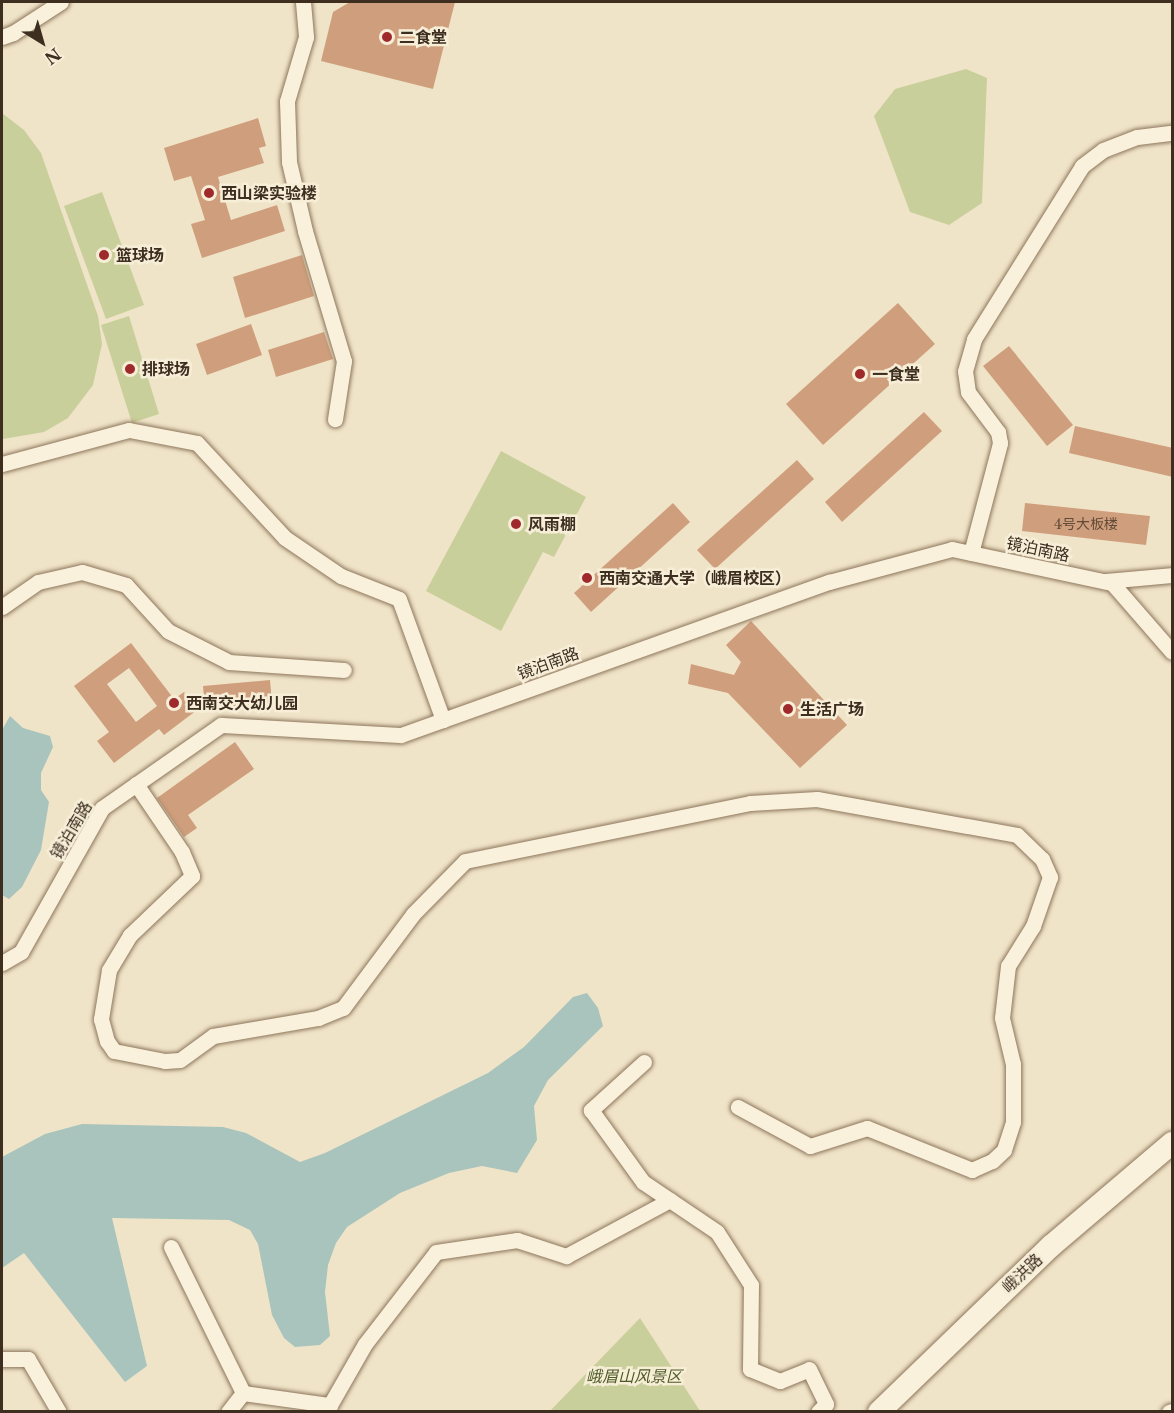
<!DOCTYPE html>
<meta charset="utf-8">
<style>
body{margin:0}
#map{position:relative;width:1174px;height:1413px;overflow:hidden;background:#f0e4c8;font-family:"Libre Baskerville","Noto Sans SC",serif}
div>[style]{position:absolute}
.green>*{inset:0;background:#c9cf9b}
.water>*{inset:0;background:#a9c4bc}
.building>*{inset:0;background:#cf9f7d}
.roads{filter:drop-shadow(0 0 2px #8d765c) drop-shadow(0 0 2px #8d765c)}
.street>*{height:15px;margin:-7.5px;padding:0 7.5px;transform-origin:7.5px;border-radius:7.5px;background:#faf1dc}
.secondary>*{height:22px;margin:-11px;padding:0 11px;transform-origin:11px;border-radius:11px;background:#faf1dc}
.dots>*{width:16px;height:16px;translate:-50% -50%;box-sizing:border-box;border:3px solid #f7eed8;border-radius:50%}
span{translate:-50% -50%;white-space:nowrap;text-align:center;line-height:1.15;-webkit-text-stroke:5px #f7eed8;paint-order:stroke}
.number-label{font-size:14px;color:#624a37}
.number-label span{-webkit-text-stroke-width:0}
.poi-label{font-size:16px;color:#3d2e20;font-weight:700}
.left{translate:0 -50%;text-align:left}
.street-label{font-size:16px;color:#3d2e20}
.park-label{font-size:16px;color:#4d5a26;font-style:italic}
.frame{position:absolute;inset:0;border:3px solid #3d2e20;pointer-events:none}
.north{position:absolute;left:12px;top:12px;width:60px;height:60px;-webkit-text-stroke:4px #f7eed8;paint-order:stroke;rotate:143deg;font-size:16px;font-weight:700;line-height:24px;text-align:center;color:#3d2e20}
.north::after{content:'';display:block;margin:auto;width:21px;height:27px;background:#3d2e20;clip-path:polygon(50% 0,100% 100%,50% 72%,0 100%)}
</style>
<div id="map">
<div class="green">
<div style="clip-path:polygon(966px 69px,987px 78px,982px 203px,949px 225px,910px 212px,874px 116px,895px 89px)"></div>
<div style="clip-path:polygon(2px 113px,24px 130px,41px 153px,98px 316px,102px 344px,93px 385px,68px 418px,44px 432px,3px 439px)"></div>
<div style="clip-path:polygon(102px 192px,144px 305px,106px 319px,64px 206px)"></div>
<div style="clip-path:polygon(129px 316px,159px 414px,132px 423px,101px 325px)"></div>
<div style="clip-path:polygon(501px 451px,586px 497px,554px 557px,543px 552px,501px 631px,426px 591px)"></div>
<div style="clip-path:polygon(640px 1318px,700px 1411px,550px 1411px)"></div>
</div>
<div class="water">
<div style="clip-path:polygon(10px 716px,23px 728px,50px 736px,53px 747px,41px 773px,41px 790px,49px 802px,41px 850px,22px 887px,9px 899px,2px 895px,2px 730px)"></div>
<div style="clip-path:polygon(587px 993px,598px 1008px,603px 1026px,548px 1080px,534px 1106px,537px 1140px,517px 1173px,482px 1166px,449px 1173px,400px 1193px,347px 1227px,336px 1243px,328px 1265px,325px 1292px,330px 1336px,320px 1345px,295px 1347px,284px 1338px,272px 1315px,258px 1244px,250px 1230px,229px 1220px,112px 1218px,147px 1366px,125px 1382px,24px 1253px,2px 1268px,2px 1157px,45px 1134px,82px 1124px,223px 1127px,246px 1133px,300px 1162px,325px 1153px,488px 1073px,524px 1047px,573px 997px)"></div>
</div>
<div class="building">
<div style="clip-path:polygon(350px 2px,455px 2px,433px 89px,321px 61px,333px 12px)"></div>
<div style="clip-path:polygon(258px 118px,266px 146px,259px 148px,264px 163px,218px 177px,231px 220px,277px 205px,285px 231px,202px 258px,191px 224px,205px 220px,191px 176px,174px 181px,164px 148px)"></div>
<div style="clip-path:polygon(302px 255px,314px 296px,245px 318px,233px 277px)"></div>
<div style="clip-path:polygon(898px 303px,935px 344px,823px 445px,786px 404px)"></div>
<div style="clip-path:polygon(251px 324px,262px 355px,207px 375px,196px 344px)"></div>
<div style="clip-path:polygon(324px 332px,333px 359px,276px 377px,268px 350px)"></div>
<div style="clip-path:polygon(1009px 346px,1073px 425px,1047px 446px,983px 366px)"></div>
<div style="clip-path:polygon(924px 412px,942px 431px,842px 522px,825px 502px)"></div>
<div style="clip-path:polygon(1075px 426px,1173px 448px,1173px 477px,1069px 453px)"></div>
<div style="clip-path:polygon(797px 460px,814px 479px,715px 569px,697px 550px)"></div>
<div style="clip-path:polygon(673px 503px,690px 522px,591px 612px,574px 593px)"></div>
<div style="clip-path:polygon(1025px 503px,1150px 516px,1146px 545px,1022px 531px)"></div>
<div style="clip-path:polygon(751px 621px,847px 725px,800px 768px,728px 693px,688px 684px,691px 664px,734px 675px,741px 662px,726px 645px)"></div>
<div style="clip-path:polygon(evenodd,131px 643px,174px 699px,184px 692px,197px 710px,164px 735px,159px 729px,114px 763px,97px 741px,109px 732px,74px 686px,131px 643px,129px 668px,157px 706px,136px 722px,107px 684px,129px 668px)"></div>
<div style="clip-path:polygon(270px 680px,272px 703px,205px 710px,203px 686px)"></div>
<div style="clip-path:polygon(235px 742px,254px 769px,188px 815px,197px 828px,184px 837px,157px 798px)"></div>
</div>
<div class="roads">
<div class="street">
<div style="left:303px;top:2px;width:35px;rotate:85deg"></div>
<div style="left:306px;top:37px;width:67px;rotate:106.5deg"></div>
<div style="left:287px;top:101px;width:61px;rotate:88.1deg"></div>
<div style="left:289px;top:162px;width:71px;rotate:76.9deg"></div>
<div style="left:305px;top:231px;width:136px;rotate:73.3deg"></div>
<div style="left:344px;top:361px;width:59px;rotate:98.8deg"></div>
<div style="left:2px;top:37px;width:12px;rotate:-20deg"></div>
<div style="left:13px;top:33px;width:57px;rotate:-32.9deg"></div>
<div style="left:2px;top:464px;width:131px;rotate:-15deg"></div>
<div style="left:129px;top:430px;width:69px;rotate:10.8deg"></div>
<div style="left:197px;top:443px;width:129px;rotate:47.2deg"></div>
<div style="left:285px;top:538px;width:68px;rotate:34.2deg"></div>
<div style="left:341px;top:576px;width:62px;rotate:21.6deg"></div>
<div style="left:399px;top:599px;width:129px;rotate:70deg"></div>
<div style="left:971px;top:553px;width:114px;rotate:-75.2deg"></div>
<div style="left:1000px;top:443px;width:11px;rotate:-100deg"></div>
<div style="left:998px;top:432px;width:50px;rotate:-126.9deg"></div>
<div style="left:968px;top:392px;width:21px;rotate:-98deg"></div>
<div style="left:965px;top:371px;width:33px;rotate:-74deg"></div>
<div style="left:974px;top:339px;width:204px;rotate:-58deg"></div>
<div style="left:1082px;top:166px;width:26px;rotate:-37deg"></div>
<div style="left:1103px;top:150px;width:36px;rotate:-21deg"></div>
<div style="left:1137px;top:137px;width:35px;rotate:-7deg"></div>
<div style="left:1105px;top:581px;width:67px;rotate:-5.1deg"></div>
<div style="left:2px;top:607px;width:44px;rotate:-34.8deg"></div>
<div style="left:38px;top:582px;width:45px;rotate:-12.8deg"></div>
<div style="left:82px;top:572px;width:46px;rotate:16.5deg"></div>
<div style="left:126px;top:585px;width:62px;rotate:47.6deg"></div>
<div style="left:168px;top:631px;width:68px;rotate:26.9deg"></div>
<div style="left:229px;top:662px;width:115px;rotate:4deg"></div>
<div style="left:136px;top:784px;width:82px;rotate:55.9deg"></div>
<div style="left:182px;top:852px;width:26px;rotate:67deg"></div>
<div style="left:192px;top:876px;width:86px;rotate:136.4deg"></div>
<div style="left:130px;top:935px;width:41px;rotate:121deg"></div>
<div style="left:109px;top:970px;width:50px;rotate:99.3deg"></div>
<div style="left:101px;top:1019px;width:23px;rotate:75deg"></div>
<div style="left:107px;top:1041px;width:12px;rotate:55deg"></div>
<div style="left:114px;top:1051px;width:52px;rotate:11.1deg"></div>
<div style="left:165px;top:1061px;width:15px;rotate:-4deg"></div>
<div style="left:180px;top:1060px;width:41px;rotate:-36deg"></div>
<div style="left:213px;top:1036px;width:107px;rotate:-9.7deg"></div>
<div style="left:318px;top:1018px;width:27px;rotate:-22deg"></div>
<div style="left:343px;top:1008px;width:117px;rotate:-53.3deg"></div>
<div style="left:413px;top:914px;width:74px;rotate:-45.5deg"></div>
<div style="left:465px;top:861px;width:291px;rotate:-11.5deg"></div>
<div style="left:750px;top:803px;width:67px;rotate:-3.4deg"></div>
<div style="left:817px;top:799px;width:203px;rotate:10.2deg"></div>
<div style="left:1017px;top:835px;width:35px;rotate:44deg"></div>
<div style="left:1042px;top:859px;width:20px;rotate:66deg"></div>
<div style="left:1050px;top:877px;width:52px;rotate:109.1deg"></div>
<div style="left:1033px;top:926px;width:47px;rotate:122deg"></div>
<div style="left:1008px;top:966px;width:52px;rotate:96.6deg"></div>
<div style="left:1002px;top:1018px;width:47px;rotate:76.6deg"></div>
<div style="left:1013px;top:1064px;width:58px;rotate:90deg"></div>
<div style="left:1013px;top:1122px;width:29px;rotate:108deg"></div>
<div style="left:1004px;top:1150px;width:16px;rotate:137deg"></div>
<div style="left:992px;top:1161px;width:22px;rotate:156deg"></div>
<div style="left:972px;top:1170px;width:113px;rotate:-158.2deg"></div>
<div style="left:867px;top:1128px;width:60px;rotate:162.5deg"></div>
<div style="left:810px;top:1146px;width:82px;rotate:-151.6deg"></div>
<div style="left:2px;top:963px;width:22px;rotate:-30deg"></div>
<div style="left:21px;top:952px;width:165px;rotate:-60.6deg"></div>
<div style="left:102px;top:808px;width:145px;rotate:-34.9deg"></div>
<div style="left:221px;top:725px;width:180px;rotate:3.2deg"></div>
<div style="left:401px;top:735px;width:455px;rotate:-19.7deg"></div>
<div style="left:829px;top:582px;width:127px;rotate:-15deg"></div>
<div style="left:952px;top:549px;width:164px;rotate:12deg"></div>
<div style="left:1112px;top:583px;width:91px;rotate:49deg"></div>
<div style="left:644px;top:1062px;width:72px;rotate:137.8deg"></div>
<div style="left:591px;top:1110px;width:89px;rotate:54.2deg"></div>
<div style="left:643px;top:1182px;width:89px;rotate:34deg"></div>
<div style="left:717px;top:1232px;width:63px;rotate:57.3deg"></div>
<div style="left:751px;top:1285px;width:84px;rotate:90.7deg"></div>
<div style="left:750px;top:1369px;width:32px;rotate:22deg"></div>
<div style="left:780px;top:1381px;width:31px;rotate:-22deg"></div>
<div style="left:809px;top:1369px;width:39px;rotate:64deg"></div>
<div style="left:826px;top:1404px;width:11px;rotate:135deg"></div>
<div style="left:171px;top:1247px;width:163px;rotate:63.7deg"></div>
<div style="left:2px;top:1359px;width:26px"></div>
<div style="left:28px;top:1359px;width:61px;rotate:59.7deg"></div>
<div style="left:228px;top:1412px;width:24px;rotate:-52deg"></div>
<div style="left:243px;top:1393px;width:88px;rotate:7.9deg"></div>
<div style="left:330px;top:1405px;width:70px;rotate:-60.2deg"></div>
<div style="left:365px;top:1344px;width:116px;rotate:-52.3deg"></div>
<div style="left:436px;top:1252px;width:82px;rotate:-8.4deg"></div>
<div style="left:517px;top:1240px;width:52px;rotate:18.1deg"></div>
<div style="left:566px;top:1256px;width:118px;rotate:-28.3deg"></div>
<div style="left:1169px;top:1412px;width:3px;rotate:-18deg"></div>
</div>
<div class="secondary">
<div style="left:879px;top:1412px;width:239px;rotate:-44deg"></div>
<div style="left:1051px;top:1246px;width:159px;rotate:-40.4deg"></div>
</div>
</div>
<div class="dots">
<div style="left:387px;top:37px;background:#9e2a2b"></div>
<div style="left:209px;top:193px;background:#9e2a2b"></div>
<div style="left:104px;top:255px;background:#9e2a2b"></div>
<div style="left:130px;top:369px;background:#9e2a2b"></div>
<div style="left:860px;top:374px;background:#9e2a2b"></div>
<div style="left:516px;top:524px;background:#9e2a2b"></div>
<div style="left:587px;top:578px;background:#9e2a2b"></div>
<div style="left:174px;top:703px;background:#9e2a2b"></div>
<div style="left:788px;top:709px;background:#9e2a2b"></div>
</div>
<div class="number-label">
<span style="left:1086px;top:524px">4号大板楼</span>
</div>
<div class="poi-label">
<span class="left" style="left:399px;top:37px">二食堂</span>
<span class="left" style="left:221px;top:193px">西山梁实验楼</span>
<span class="left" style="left:116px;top:255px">篮球场</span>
<span class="left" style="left:142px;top:369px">排球场</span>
<span class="left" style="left:872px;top:374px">一食堂</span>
<span class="left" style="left:528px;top:524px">风雨棚</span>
<span class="left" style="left:599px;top:578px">西南交通大学（峨眉校区）</span>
<span class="left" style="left:186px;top:703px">西南交大幼儿园</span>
<span class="left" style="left:800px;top:709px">生活广场</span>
</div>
<div class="street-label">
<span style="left:1038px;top:549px;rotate:12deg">镜泊南路</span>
<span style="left:548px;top:663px;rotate:-20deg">镜泊南路</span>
<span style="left:71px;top:830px;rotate:-59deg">镜泊南路</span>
<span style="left:1022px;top:1273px;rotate:-43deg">峨洪路</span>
</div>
<div class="park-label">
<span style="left:634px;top:1376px">峨眉山风景区</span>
</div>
<div class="frame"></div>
<div class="north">N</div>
</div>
